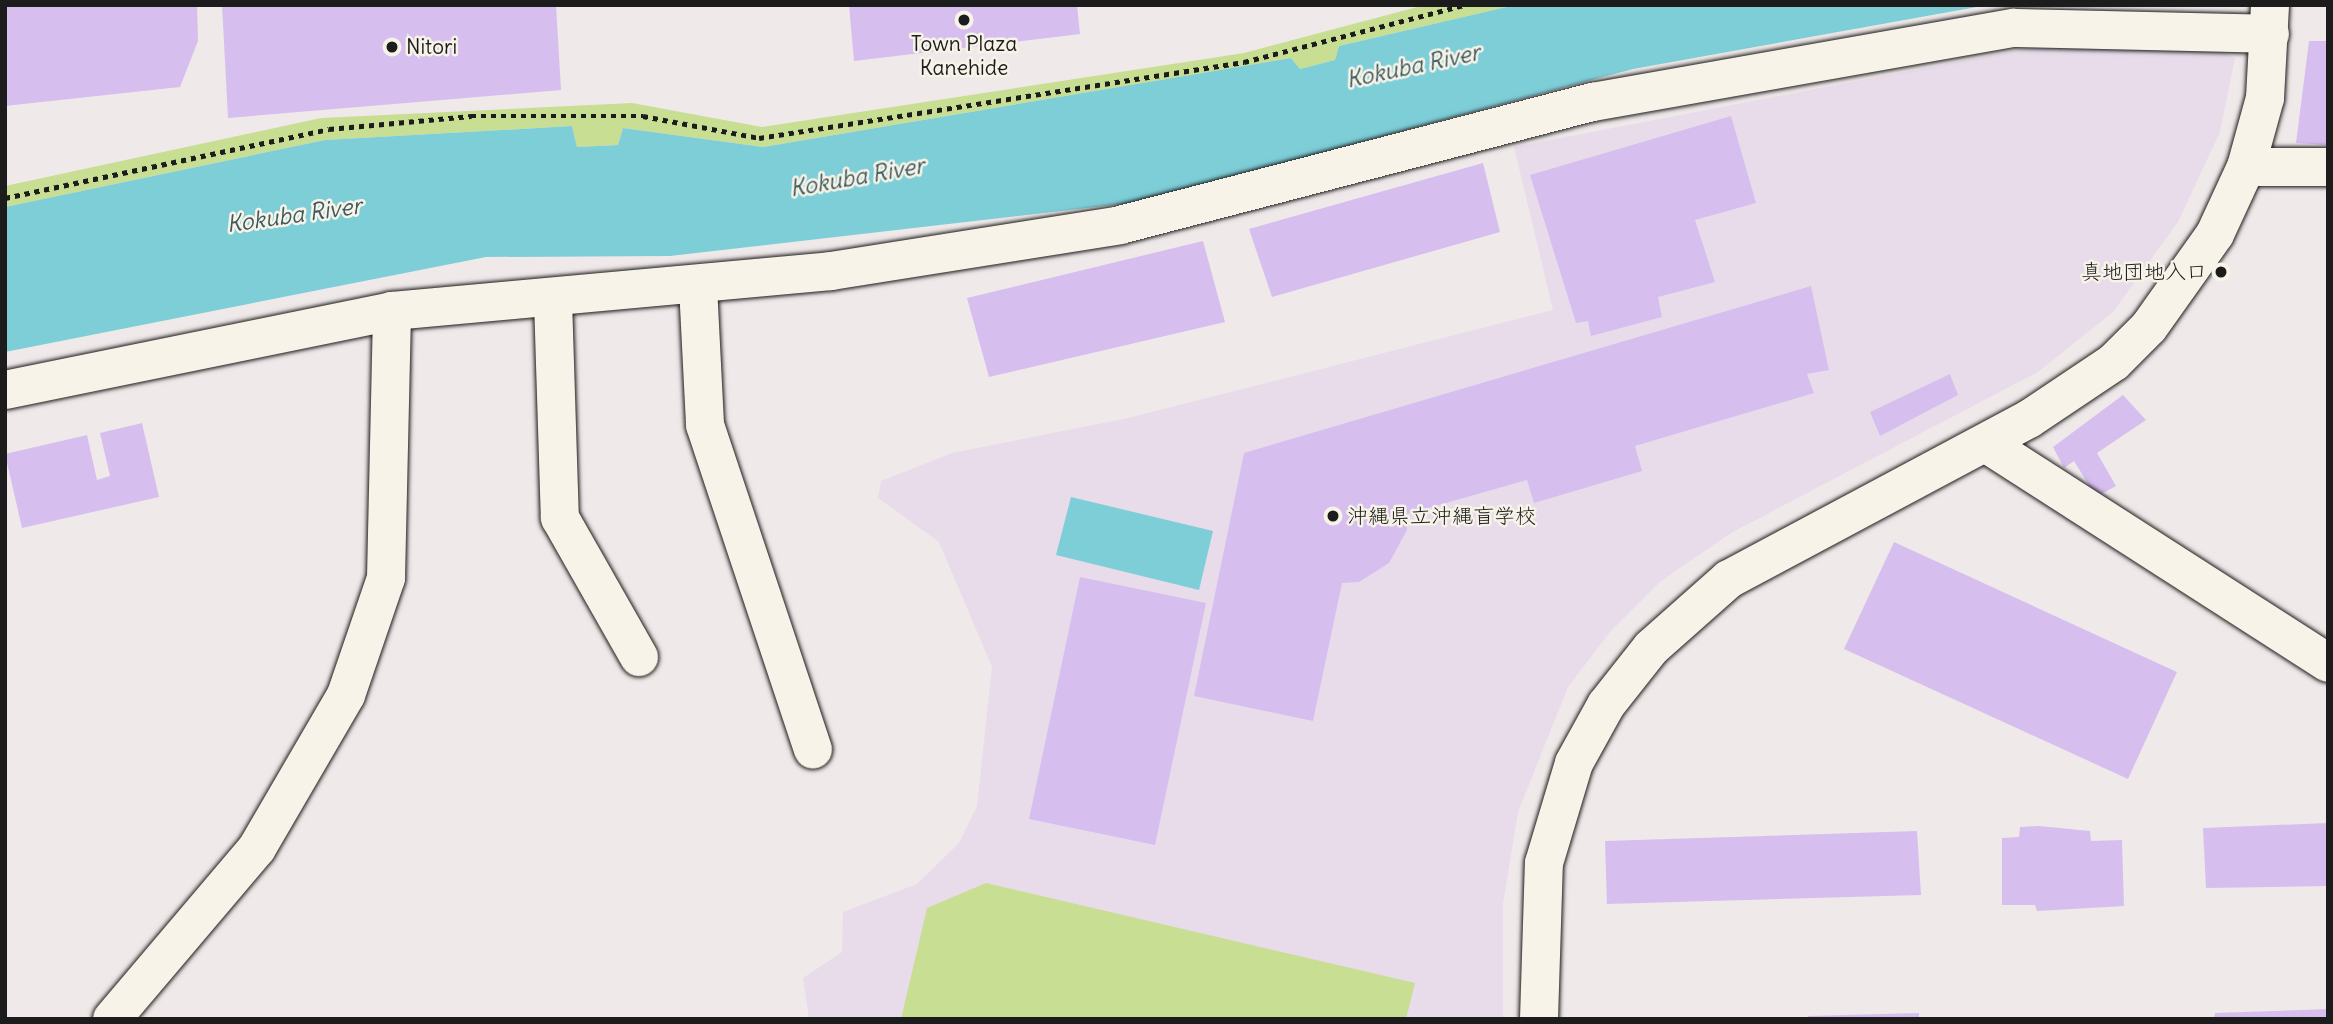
<!DOCTYPE html>
<meta charset="utf-8">
<style>
body{margin:0}
#map{position:relative;width:2333px;height:1024px;overflow:hidden;background:#f0e9e9;font-family:Delius,"Klee One",sans-serif}
div>[style]{position:absolute}
.built>*{inset:0;background:#e8dceb}
.green>*{inset:0;background:#c7de93}
.water>*{inset:0;background:#7eced8}
.building>*{inset:0;background:#d6bfef}
.path>*{height:4.5px;margin-top:-2.25px;transform-origin:0;background:repeating-linear-gradient(90deg,#1c1c1c 0 5px,transparent 0 10px)}
.roads{filter:drop-shadow(0 0 2px #1c1c1c) drop-shadow(0 0 2px #1c1c1c)}
.minor>*{height:38px;margin:-19px;padding:0 19px;transform-origin:19px;border-radius:19px;background:#f7f3e8}
.dots>*{width:19px;height:19px;translate:-50% -50%;box-sizing:border-box;border:4px solid #f7f3e8;border-radius:50%}
span{translate:-50% -50%;white-space:nowrap;text-align:center;line-height:1.15;-webkit-text-stroke:5px #f7f3e8;paint-order:stroke}
.poi-label{font-size:21px;color:#1c1c1c}
.left{translate:0 -50%;text-align:left}
.right{translate:-100% -50%;text-align:right}
.water-label{font-size:23px;color:#3e5a5e;font-style:italic}
.frame{position:absolute;inset:0;border:7px solid #1c1c1c;pointer-events:none}
</style>
<div id="map">
<div class="built">
<div style="clip-path:polygon(2049px 44px,2210px 47px,2235px 58px,2220px 132px,2178px 222px,2113px 312px,2038px 372px,1731px 533px,1661px 581px,1610px 632px,1568px 687px,1518px 812px,1503px 904px,1503px 1019px,809px 1019px,803px 978px,842px 952px,843px 912px,917px 884px,959px 843px,977px 806px,992px 667px,939px 542px,878px 498px,881px 481px,952px 453px,1128px 418px,1553px 310px,1514px 147px)"></div>
</div>
<div class="green">
<div style="clip-path:polygon(1425px 5px,1515px 5px,1339px 46px,1335px 60px,1300px 69px,1291px 58px,763px 147px,623px 128px,618px 145px,577px 147px,572px 126px,325px 140px,5px 207px,5px 186px,321px 118px,632px 103px,762px 127px,1244px 53px)"></div>
<div style="clip-path:polygon(986px 883px,1415px 983px,1406px 1019px,901px 1019px,927px 908px)"></div>
</div>
<div class="water">
<div style="clip-path:polygon(1515px 5px,1988px 5px,1633px 69px,1139px 202px,670px 256px,486px 257px,5px 352px,5px 207px,325px 140px,572px 126px,577px 147px,618px 145px,623px 128px,763px 147px,1291px 58px,1300px 69px,1335px 60px,1339px 46px)"></div>
<div style="clip-path:polygon(1071px 497px,1213px 531px,1199px 590px,1056px 555px)"></div>
</div>
<div class="building">
<div style="clip-path:polygon(5px 5px,197px 5px,198px 41px,180px 87px,5px 106px)"></div>
<div style="clip-path:polygon(222px 5px,556px 5px,561px 90px,228px 118px)"></div>
<div style="clip-path:polygon(849px 5px,1077px 5px,1080px 34px,854px 61px)"></div>
<div style="clip-path:polygon(2309px 41px,2328px 41px,2328px 145px,2296px 143px)"></div>
<div style="clip-path:polygon(1731px 116px,1756px 203px,1695px 220px,1715px 282px,1658px 297px,1662px 317px,1591px 336px,1588px 321px,1576px 323px,1530px 175px)"></div>
<div style="clip-path:polygon(1483px 163px,1500px 232px,1272px 297px,1249px 229px)"></div>
<div style="clip-path:polygon(1203px 241px,1225px 322px,989px 377px,967px 298px)"></div>
<div style="clip-path:polygon(1811px 286px,1829px 370px,1807px 374px,1814px 393px,1635px 446px,1642px 471px,1534px 503px,1527px 480px,1407px 514px,1407px 530px,1389px 563px,1359px 582px,1342px 583px,1313px 721px,1194px 696px,1244px 453px)"></div>
<div style="clip-path:polygon(1950px 374px,1958px 395px,1880px 436px,1870px 412px)"></div>
<div style="clip-path:polygon(2123px 395px,2146px 420px,2097px 453px,2116px 486px,2096px 497px,2074px 461px,2064px 468px,2053px 447px)"></div>
<div style="clip-path:polygon(142px 423px,159px 497px,22px 528px,5px 454px,87px 435px,97px 480px,110px 476px,100px 433px)"></div>
<div style="clip-path:polygon(1894px 542px,2177px 672px,2128px 779px,1844px 649px)"></div>
<div style="clip-path:polygon(1080px 577px,1206px 603px,1155px 845px,1029px 819px)"></div>
<div style="clip-path:polygon(2328px 823px,2328px 886px,2206px 888px,2203px 828px)"></div>
<div style="clip-path:polygon(2039px 826px,2090px 831px,2091px 841px,2122px 840px,2124px 906px,2037px 911px,2035px 905px,2002px 905px,2002px 838px,2019px 837px,2020px 827px)"></div>
<div style="clip-path:polygon(1917px 831px,1921px 895px,1607px 904px,1605px 841px)"></div>
<div style="clip-path:polygon(2328px 1009px,2328px 1019px,2214px 1019px,2215px 1013px)"></div>
<div style="clip-path:polygon(1919px 1013px,1919px 1019px,1808px 1019px,1808px 1016px)"></div>
</div>
<div class="path">
<div style="left:5px;top:198px;width:331px;rotate:-12deg"></div>
<div style="left:329px;top:129px;width:143px;rotate:-5.2deg"></div>
<div style="left:471px;top:116px;width:172px"></div>
<div style="left:643px;top:116px;width:118px;rotate:10.7deg"></div>
<div style="left:759px;top:138px;width:491px;rotate:-8.9deg"></div>
<div style="left:1244px;top:62px;width:228px;rotate:-14.5deg"></div>
</div>
<div class="roads">
<div class="minor">
<div style="left:2246px;top:167px;width:82px"></div>
<div style="left:698px;top:286px;width:139px;rotate:87.1deg"></div>
<div style="left:705px;top:425px;width:342px;rotate:71.6deg"></div>
<div style="left:553px;top:300px;width:218px;rotate:88.2deg"></div>
<div style="left:560px;top:518px;width:160px;rotate:60.4deg"></div>
<div style="left:5px;top:390px;width:395px;rotate:-11.5deg"></div>
<div style="left:392px;top:311px;width:441px;rotate:-5.2deg"></div>
<div style="left:831px;top:271px;width:293px;rotate:-9deg"></div>
<div style="left:1120px;top:225px;width:489px;rotate:-14.6deg"></div>
<div style="left:1593px;top:102px;width:427px;rotate:-10deg"></div>
<div style="left:2014px;top:28px;width:256px;rotate:1.3deg"></div>
<div style="left:1987px;top:444px;width:405px;rotate:32.7deg"></div>
<div style="left:112px;top:1019px;width:224px;rotate:-49.7deg"></div>
<div style="left:257px;top:848px;width:177px;rotate:-59.8deg"></div>
<div style="left:346px;top:695px;width:124px;rotate:-71.1deg"></div>
<div style="left:386px;top:578px;width:267px;rotate:-88.7deg"></div>
<div style="left:1539px;top:1019px;width:156px;rotate:-88.2deg"></div>
<div style="left:1544px;top:863px;width:104px;rotate:-73.3deg"></div>
<div style="left:1574px;top:763px;width:66px;rotate:-61.1deg"></div>
<div style="left:1606px;top:705px;width:73px;rotate:-51.7deg"></div>
<div style="left:1651px;top:648px;width:104px;rotate:-41.5deg"></div>
<div style="left:1729px;top:579px;width:340px;rotate:-28.1deg"></div>
<div style="left:2029px;top:419px;width:102px;rotate:-33.8deg"></div>
<div style="left:2114px;top:362px;width:49px;rotate:-45deg"></div>
<div style="left:2149px;top:327px;width:114px;rotate:-54.6deg"></div>
<div style="left:2215px;top:234px;width:74px;rotate:-65.2deg"></div>
<div style="left:2246px;top:167px;width:72px;rotate:-74.6deg"></div>
<div style="left:2265px;top:98px;width:93px;rotate:-86.9deg"></div>
</div>
</div>
<div class="dots">
<div style="left:964px;top:20px;background:#1c1c1c"></div>
<div style="left:392px;top:47px;background:#1c1c1c"></div>
<div style="left:2221px;top:272px;background:#1c1c1c"></div>
<div style="left:1333px;top:516px;background:#1c1c1c"></div>
</div>
<div class="poi-label">
<span style="left:964px;top:56px">Town Plaza<br>Kanehide</span>
<span class="left" style="left:406px;top:47px">Nitori</span>
<span class="right" style="left:2207px;top:272px">真地団地入口</span>
<span class="left" style="left:1347px;top:516px">沖縄県立沖縄盲学校</span>
</div>
<div class="water-label">
<span style="left:1413px;top:66px;rotate:-12deg">Kokuba River</span>
<span style="left:857px;top:177px;rotate:-10deg">Kokuba River</span>
<span style="left:294px;top:215px;rotate:-8deg">Kokuba River</span>
</div>
<div class="frame"></div>
</div>
